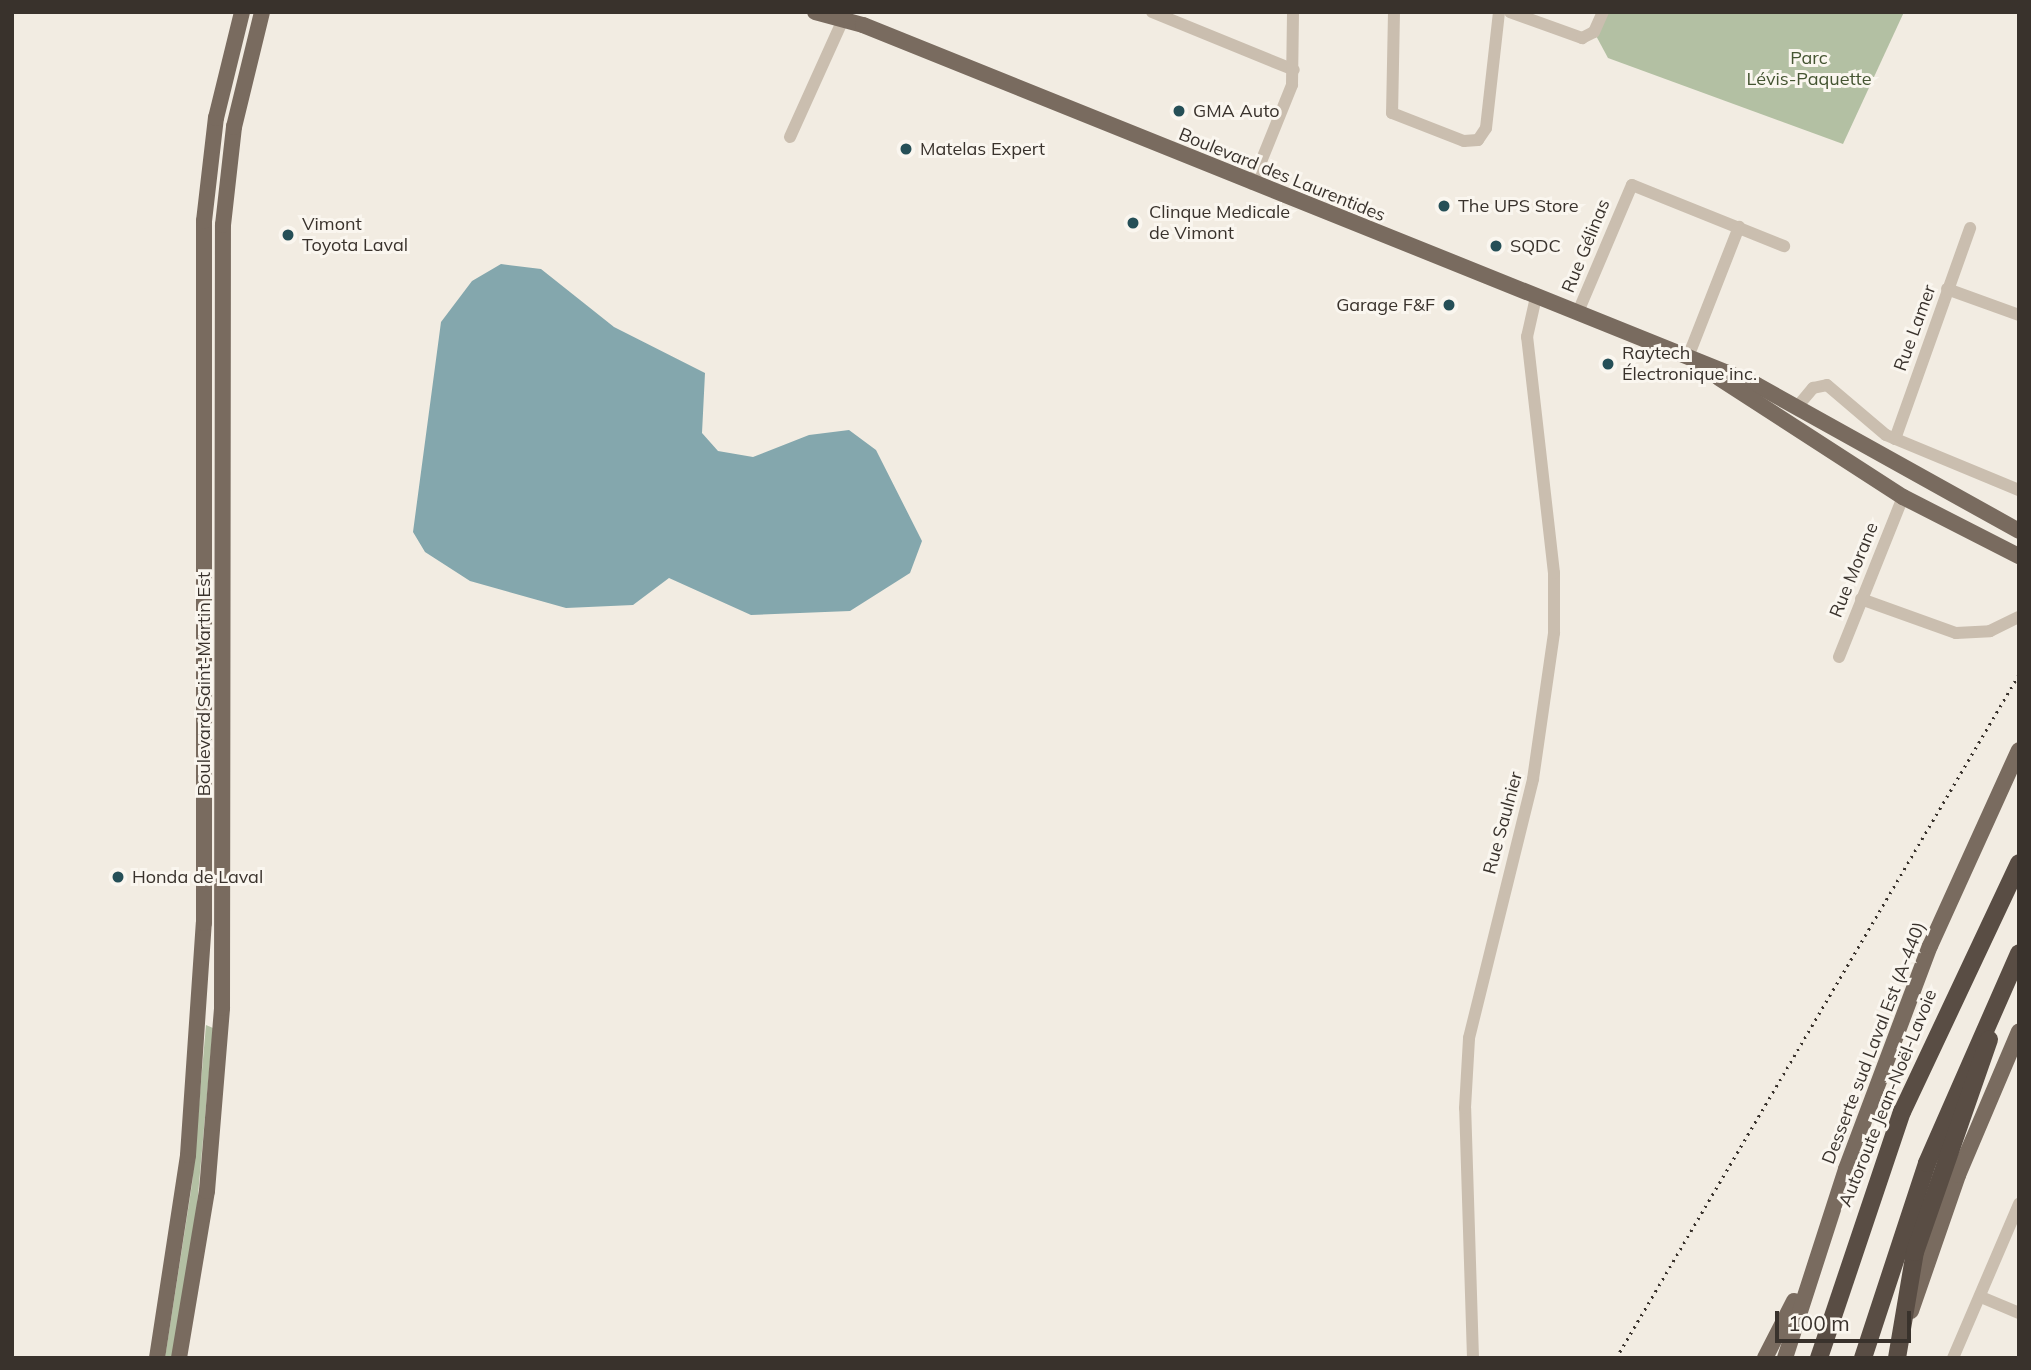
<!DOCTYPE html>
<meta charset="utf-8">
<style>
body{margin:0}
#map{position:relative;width:2031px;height:1370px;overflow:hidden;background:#f2ece2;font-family:Mulish,sans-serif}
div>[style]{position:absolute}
.green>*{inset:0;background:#b3c0a3}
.water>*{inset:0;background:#84a7ad}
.minor>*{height:12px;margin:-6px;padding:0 6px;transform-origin:6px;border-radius:6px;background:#cabeaf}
.major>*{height:16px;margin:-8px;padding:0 8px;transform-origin:8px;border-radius:8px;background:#796b5f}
.highway>*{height:18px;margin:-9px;padding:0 9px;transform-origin:9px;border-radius:9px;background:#594d44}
.rail>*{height:2.5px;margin-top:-1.25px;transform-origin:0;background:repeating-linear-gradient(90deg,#39322c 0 2px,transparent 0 7px)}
.dots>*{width:19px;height:19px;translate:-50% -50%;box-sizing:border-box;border:4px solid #faf6ef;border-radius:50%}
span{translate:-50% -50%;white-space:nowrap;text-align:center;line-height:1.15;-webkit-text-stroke:6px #faf6ef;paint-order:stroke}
.park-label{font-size:18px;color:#455532}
.poi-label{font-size:18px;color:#39322c}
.left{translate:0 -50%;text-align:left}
.right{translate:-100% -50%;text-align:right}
.street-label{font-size:18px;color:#39322c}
.frame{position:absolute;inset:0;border:14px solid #39322c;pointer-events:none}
.scale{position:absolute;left:1775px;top:1311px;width:136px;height:32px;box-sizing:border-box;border:4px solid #39322c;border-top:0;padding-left:9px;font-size:21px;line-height:24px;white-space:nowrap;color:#39322c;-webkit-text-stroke:5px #faf6ef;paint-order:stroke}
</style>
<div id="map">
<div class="green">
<div style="clip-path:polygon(1603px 12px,1904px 12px,1843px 144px,1608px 58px,1594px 32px)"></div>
<div style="clip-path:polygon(206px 1025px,213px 1028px,197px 1206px,172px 1358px,165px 1358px,192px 1184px)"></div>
</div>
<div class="water">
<div style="clip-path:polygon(501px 264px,541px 269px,614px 327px,705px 373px,702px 433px,718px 451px,753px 457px,809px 435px,849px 430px,876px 450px,922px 541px,910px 573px,850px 611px,751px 615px,669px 578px,633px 605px,566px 608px,470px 581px,425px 552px,413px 532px,441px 322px,472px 281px)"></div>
</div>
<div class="minor">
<div style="left:1152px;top:12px;width:153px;rotate:22.2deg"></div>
<div style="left:1394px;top:12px;width:101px;rotate:91.1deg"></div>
<div style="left:1392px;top:113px;width:77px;rotate:21.3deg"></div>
<div style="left:1464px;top:141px;width:14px;rotate:-4deg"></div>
<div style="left:1478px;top:140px;width:14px;rotate:-56deg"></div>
<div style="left:1486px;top:128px;width:117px;rotate:-83.6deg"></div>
<div style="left:1510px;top:12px;width:77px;rotate:19.9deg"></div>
<div style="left:1582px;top:38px;width:13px;rotate:-27deg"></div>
<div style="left:1594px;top:32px;width:22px;rotate:-66deg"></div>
<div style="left:790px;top:137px;width:136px;rotate:-65.7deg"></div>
<div style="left:1252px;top:184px;width:107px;rotate:-68deg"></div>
<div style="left:1292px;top:85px;width:73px;rotate:-89.2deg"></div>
<div style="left:1947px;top:289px;width:77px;rotate:19.9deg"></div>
<div style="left:1578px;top:312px;width:138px;rotate:-67deg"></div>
<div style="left:1632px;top:185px;width:164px;rotate:21.9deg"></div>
<div style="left:1688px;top:357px;width:140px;rotate:-68.6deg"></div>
<div style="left:1797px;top:407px;width:25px;rotate:-50deg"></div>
<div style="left:1813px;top:388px;width:14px;rotate:-12deg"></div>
<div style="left:1827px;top:385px;width:77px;rotate:40.3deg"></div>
<div style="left:1886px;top:435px;width:144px;rotate:22.5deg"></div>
<div style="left:1895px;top:439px;width:224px;rotate:-70.4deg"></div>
<div style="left:1861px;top:599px;width:101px;rotate:19.7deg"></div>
<div style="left:1956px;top:633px;width:34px;rotate:-3deg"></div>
<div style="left:1990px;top:631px;width:32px;rotate:-26deg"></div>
<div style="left:1839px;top:657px;width:172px;rotate:-68.2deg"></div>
<div style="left:1981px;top:1297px;width:41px;rotate:22.8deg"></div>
<div style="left:1473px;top:1358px;width:250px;rotate:-91.8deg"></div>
<div style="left:1465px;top:1108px;width:70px;rotate:-86.7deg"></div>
<div style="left:1469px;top:1038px;width:267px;rotate:-76.1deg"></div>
<div style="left:1533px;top:779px;width:148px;rotate:-81.8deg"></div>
<div style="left:1554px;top:633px;width:60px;rotate:-90deg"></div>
<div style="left:1554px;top:573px;width:238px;rotate:-96.5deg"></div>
<div style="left:1527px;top:337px;width:41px;rotate:-77.3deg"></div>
<div style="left:1953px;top:1358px;width:168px;rotate:-66.8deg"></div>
</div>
<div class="major">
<div style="left:815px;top:12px;width:50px;rotate:15.2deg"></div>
<div style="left:863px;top:25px;width:962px;rotate:21.92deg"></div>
<div style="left:1755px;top:384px;width:302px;rotate:29.1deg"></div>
<div style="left:1719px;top:378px;width:219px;rotate:32.9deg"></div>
<div style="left:1903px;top:497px;width:130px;rotate:27deg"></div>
<div style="left:1911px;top:1311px;width:144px;rotate:-70.9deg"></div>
<div style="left:1958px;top:1175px;width:156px;rotate:-67deg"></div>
<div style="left:157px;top:1358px;width:205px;rotate:-81.3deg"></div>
<div style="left:188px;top:1155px;width:233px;rotate:-86.1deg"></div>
<div style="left:204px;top:923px;width:702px;rotate:-90deg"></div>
<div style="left:204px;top:221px;width:104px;rotate:-83.4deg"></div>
<div style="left:216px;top:118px;width:109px;rotate:-76.2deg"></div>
<div style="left:179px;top:1358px;width:169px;rotate:-80.5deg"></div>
<div style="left:207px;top:1191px;width:184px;rotate:-85.3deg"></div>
<div style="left:222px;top:1008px;width:783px;rotate:-89.93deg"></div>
<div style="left:223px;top:225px;width:99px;rotate:-83.6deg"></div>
<div style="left:234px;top:127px;width:118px;rotate:-76.3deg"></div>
<div style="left:1765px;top:1358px;width:64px;rotate:-63deg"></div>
<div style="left:1785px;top:1358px;width:199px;rotate:-72.1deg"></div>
<div style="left:1846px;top:1169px;width:238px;rotate:-69.4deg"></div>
<div style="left:1930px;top:946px;width:215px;rotate:-65.6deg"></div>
</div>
<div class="highway">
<div style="left:1819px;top:1358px;width:260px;rotate:-71.4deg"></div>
<div style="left:1902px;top:1112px;width:275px;rotate:-64.8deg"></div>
<div style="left:1863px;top:1358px;width:205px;rotate:-71.8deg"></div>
<div style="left:1927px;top:1163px;width:229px;rotate:-66.3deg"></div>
<div style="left:1897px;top:1358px;width:108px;rotate:-80.4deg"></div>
<div style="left:1915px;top:1252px;width:225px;rotate:-70.8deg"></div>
</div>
<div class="rail">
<div style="left:1616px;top:1358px;width:794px;rotate:-59.49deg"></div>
</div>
<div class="dots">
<div style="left:1179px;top:111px;background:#254f57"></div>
<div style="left:906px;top:149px;background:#254f57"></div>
<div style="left:1444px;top:206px;background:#254f57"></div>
<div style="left:1133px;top:223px;background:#254f57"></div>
<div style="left:288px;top:235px;background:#254f57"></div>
<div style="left:1496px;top:246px;background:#254f57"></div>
<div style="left:1449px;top:305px;background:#254f57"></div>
<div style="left:1608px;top:364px;background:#254f57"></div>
<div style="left:118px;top:877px;background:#254f57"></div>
</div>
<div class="park-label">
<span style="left:1809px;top:69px">Parc<br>Lévis-Paquette</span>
</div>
<div class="poi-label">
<span class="left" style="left:1193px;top:111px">GMA Auto</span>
<span class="left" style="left:920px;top:149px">Matelas Expert</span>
<span class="left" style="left:1458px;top:206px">The UPS Store</span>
<span class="left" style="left:1149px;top:223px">Clinque Medicale<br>de Vimont</span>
<span class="left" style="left:302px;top:235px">Vimont<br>Toyota Laval</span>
<span class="left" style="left:1510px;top:246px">SQDC</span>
<span class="right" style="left:1435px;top:305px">Garage F&amp;F</span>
<span class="left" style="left:1622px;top:364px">Raytech<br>Électronique inc.</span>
<span class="left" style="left:132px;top:877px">Honda de Laval</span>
</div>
<div class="street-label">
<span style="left:1282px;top:175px;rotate:22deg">Boulevard des Laurentides</span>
<span style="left:1586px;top:246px;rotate:-68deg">Rue Gélinas</span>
<span style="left:1915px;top:328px;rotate:-70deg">Rue Lamer</span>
<span style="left:1854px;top:570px;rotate:-68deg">Rue Morane</span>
<span style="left:204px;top:684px;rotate:-90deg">Boulevard Saint-Martin Est</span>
<span style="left:1503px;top:823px;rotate:-75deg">Rue Saulnier</span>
<span style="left:1874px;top:1043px;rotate:-69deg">Desserte sud Laval Est (A-440)</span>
<span style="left:1888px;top:1098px;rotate:-68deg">Autoroute Jean-Noël-Lavoie</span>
</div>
<div class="frame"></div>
<div class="scale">100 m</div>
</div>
